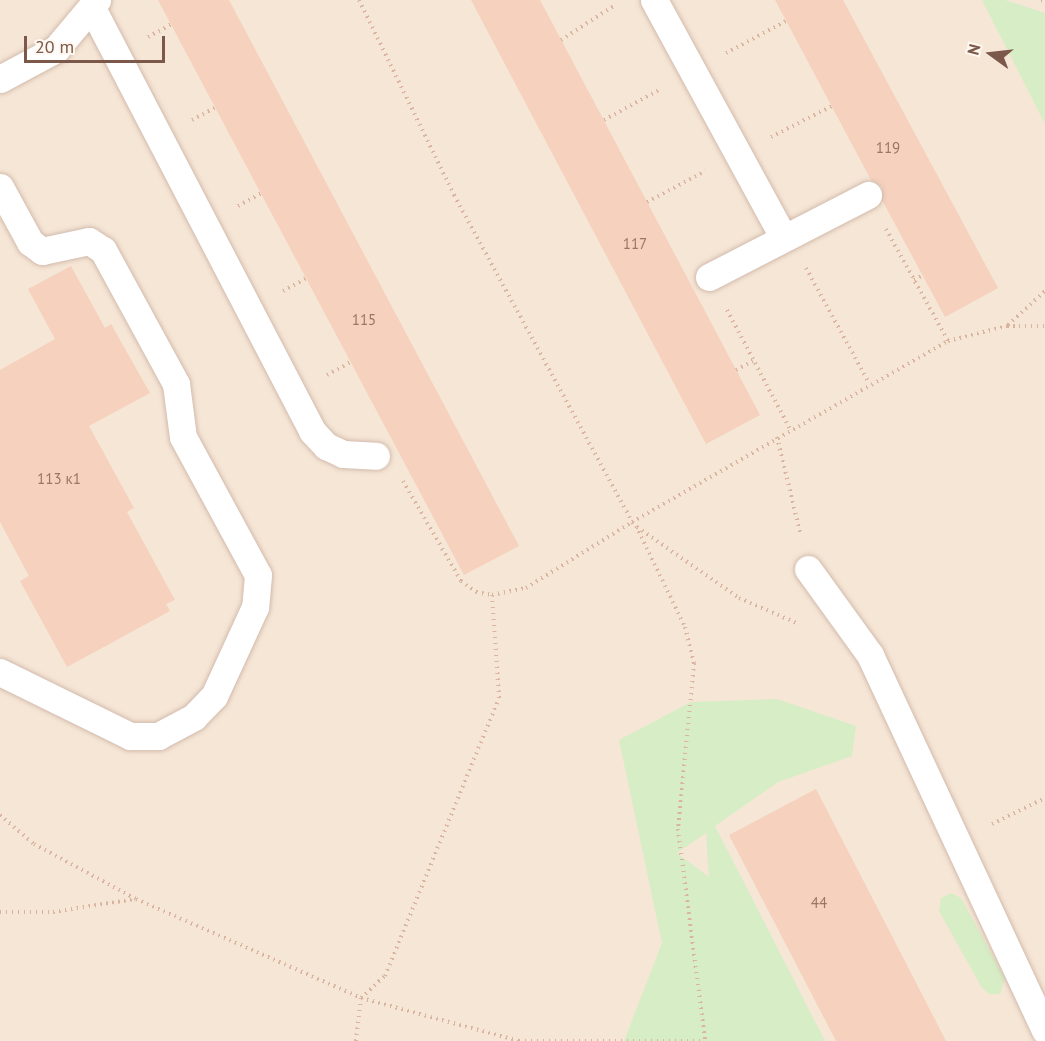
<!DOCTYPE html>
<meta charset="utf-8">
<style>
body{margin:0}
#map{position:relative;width:1045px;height:1041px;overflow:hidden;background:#fef4e8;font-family:"PT Sans",sans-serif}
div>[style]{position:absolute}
.residential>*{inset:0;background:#f6e6d6}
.green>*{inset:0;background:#d7edc5}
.building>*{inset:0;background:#f5d1be}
.path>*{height:4px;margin-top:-2px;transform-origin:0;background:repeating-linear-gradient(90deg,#dbb4a0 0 1.5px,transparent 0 6px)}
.roads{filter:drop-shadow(0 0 2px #d2bbac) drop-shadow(0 0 2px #d2bbac)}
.lane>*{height:27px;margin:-13.5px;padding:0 13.5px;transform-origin:13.5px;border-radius:13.5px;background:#fff}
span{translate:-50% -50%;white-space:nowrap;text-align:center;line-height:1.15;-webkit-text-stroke:4.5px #fff8f0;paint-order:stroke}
.number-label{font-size:15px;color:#9a7666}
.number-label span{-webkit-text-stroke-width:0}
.north{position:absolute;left:961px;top:24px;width:60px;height:60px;-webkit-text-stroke:4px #fff8f0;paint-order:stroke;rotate:285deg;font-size:16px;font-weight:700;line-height:24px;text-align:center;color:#7b5849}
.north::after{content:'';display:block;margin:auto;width:21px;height:27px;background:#7b5849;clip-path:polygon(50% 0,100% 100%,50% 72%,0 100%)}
.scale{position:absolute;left:24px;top:36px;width:141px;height:27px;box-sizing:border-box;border:3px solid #7b5849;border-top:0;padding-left:8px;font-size:18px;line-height:21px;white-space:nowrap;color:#7b5849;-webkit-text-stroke:4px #fff8f0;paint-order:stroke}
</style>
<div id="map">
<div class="residential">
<div style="clip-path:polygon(0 0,1045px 0,1045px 1041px,0 1041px)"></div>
</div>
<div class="green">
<div style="clip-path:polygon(982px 0,1005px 0,1045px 13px,1045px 124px)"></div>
<div style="clip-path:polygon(evenodd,777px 699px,856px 726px,852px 756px,778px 782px,715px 826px,825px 1041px,624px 1041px,662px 943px,619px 740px,691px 702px,777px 699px,706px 833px,709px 877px,677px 853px,706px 833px)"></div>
<div style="clip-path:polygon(951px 893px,961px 898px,1005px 978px,1000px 994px,989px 994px,982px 988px,939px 911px,941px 898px)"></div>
</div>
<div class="building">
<div style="clip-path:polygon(158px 0,229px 0,519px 546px,464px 575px)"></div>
<div style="clip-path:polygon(471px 0,540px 0,760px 415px,706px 444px)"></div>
<div style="clip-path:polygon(775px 0,843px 0,998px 288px,945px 317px,882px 200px,882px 187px,871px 180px)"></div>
<div style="clip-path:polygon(71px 266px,105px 328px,111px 324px,150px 393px,89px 426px,134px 508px,127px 512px,175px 600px,166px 604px,170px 611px,67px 667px,20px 581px,29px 576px,0 522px,0 370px,55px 339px,28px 289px)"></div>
<div style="clip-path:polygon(816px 789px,910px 971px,946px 1041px,836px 1041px,729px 835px)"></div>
</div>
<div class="path">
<div style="left:359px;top:0;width:217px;rotate:64deg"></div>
<div style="left:454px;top:195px;width:372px;rotate:61.4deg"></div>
<div style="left:632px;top:522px;width:364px;rotate:-29.8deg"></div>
<div style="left:948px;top:341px;width:61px;rotate:-14.3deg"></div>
<div style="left:1007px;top:326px;width:38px"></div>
<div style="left:1041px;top:0;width:4px;rotate:14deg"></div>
<div style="left:148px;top:37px;width:26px;rotate:-29deg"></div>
<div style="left:561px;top:40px;width:64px;rotate:-32.9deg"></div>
<div style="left:726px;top:53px;width:68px;rotate:-28.1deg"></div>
<div style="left:192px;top:120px;width:26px;rotate:-28deg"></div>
<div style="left:604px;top:120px;width:63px;rotate:-28.6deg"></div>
<div style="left:771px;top:137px;width:68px;rotate:-26.9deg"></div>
<div style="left:647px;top:202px;width:66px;rotate:-28.1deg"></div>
<div style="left:238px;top:206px;width:26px;rotate:-29deg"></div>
<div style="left:886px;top:229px;width:128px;rotate:61deg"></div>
<div style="left:806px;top:268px;width:131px;rotate:61.3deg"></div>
<div style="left:914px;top:280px;width:10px;rotate:-29deg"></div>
<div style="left:283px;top:291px;width:26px;rotate:-29deg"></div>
<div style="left:727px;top:310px;width:135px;rotate:62.1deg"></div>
<div style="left:1008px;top:325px;width:50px;rotate:-42.6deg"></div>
<div style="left:736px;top:370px;width:19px;rotate:-28deg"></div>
<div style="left:327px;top:375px;width:26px;rotate:-29deg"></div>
<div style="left:777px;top:437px;width:98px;rotate:76.4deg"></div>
<div style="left:403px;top:481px;width:116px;rotate:59.9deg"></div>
<div style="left:461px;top:581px;width:19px;rotate:36deg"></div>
<div style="left:476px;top:592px;width:16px;rotate:11deg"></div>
<div style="left:492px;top:595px;width:35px;rotate:-12deg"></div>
<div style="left:526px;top:588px;width:125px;rotate:-31.9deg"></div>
<div style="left:632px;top:522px;width:6px;rotate:45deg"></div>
<div style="left:636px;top:526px;width:112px;rotate:64.1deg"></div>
<div style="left:685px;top:627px;width:37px;rotate:76deg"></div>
<div style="left:694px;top:663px;width:167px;rotate:95.5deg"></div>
<div style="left:678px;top:829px;width:214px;rotate:82.7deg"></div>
<div style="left:637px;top:527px;width:124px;rotate:34.8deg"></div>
<div style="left:739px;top:598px;width:65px;rotate:23.4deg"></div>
<div style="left:0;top:815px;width:45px;rotate:40.5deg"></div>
<div style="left:34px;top:844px;width:116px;rotate:28.3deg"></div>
<div style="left:136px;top:899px;width:246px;rotate:23.7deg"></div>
<div style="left:361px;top:998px;width:164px;rotate:15.2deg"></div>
<div style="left:519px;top:1041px;width:186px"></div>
<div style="left:992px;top:824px;width:59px;rotate:-26.1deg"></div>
<div style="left:0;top:912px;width:53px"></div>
<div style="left:53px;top:912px;width:83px;rotate:-9deg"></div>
<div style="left:356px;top:1041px;width:43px;rotate:-83.4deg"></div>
<div style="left:361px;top:998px;width:33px;rotate:-43deg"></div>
<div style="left:385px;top:976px;width:300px;rotate:-67.7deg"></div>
<div style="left:499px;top:698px;width:103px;rotate:-93.9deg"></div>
</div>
<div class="roads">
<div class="lane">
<div style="left:654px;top:0;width:271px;rotate:61.4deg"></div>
<div style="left:92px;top:8px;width:477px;rotate:62.5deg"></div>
<div style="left:312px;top:431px;width:21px;rotate:47deg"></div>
<div style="left:326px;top:446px;width:19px;rotate:25deg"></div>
<div style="left:343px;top:454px;width:33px;rotate:3deg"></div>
<div style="left:0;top:79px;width:64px;rotate:-28.2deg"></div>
<div style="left:56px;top:49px;width:64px;rotate:-50.1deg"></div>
<div style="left:0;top:187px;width:63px;rotate:61.4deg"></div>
<div style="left:30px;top:242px;width:15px;rotate:37deg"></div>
<div style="left:42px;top:251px;width:48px;rotate:-12deg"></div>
<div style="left:89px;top:241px;width:17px;rotate:33deg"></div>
<div style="left:103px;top:250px;width:153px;rotate:61.4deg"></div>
<div style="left:176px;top:384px;width:53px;rotate:82.5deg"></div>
<div style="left:183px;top:437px;width:157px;rotate:61.5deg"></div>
<div style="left:258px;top:575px;width:32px;rotate:95deg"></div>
<div style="left:255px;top:607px;width:98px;rotate:114.7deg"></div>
<div style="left:214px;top:696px;width:29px;rotate:134deg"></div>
<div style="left:194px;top:717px;width:40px;rotate:152deg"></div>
<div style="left:159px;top:736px;width:29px;rotate:180deg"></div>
<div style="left:130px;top:736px;width:145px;rotate:-153.8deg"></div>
<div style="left:709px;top:277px;width:179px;rotate:-27.3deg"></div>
<div style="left:808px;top:569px;width:106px;rotate:54.2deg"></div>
<div style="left:870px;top:655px;width:414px;rotate:65deg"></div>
</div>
</div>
<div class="number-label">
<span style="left:888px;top:148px">119</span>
<span style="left:635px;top:244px">117</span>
<span style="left:364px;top:320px">115</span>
<span style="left:59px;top:479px">113 к1</span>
<span style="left:819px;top:903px">44</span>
</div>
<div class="north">N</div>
<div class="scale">20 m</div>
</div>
